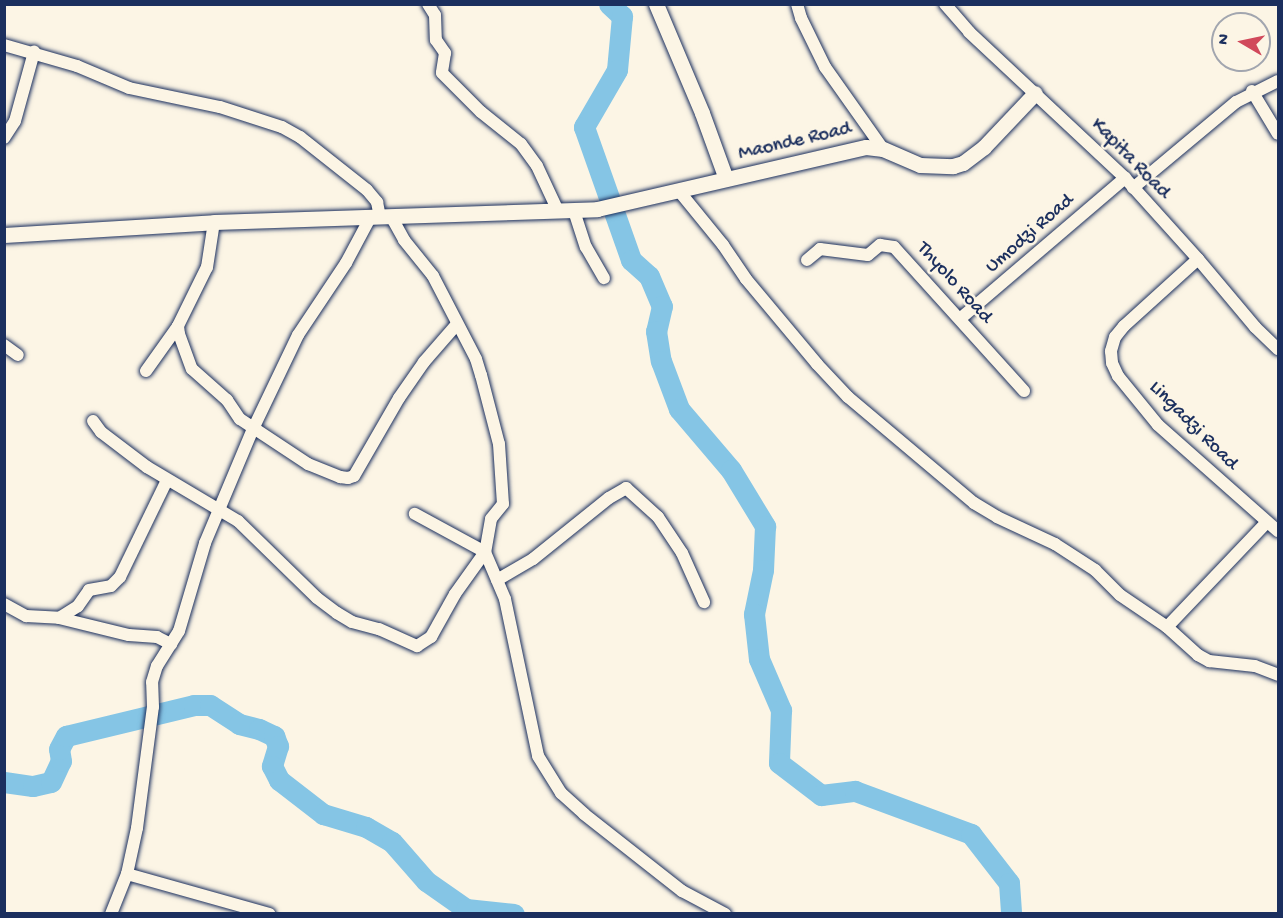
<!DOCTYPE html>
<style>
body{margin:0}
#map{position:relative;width:1283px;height:918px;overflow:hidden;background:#fcf5e5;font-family:"Gochi Hand",sans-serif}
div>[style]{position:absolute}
.river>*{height:21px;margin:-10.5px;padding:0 10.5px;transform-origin:10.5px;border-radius:10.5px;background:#85c5e5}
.roads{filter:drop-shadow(0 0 2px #1b2f5e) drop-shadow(0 0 2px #1b2f5e)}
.minor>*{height:12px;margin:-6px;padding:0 6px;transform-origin:6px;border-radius:6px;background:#fcf5e5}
.tertiary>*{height:15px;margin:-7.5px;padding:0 7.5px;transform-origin:7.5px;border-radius:7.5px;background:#fcf5e5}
span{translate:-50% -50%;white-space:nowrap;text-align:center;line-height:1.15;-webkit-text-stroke:5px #fcf5e5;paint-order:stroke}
.street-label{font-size:20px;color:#1b2f5e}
.frame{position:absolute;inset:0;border:6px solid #1b2f5e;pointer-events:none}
.north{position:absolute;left:1211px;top:12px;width:60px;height:60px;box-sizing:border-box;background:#fcf5e5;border:2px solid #a2a6af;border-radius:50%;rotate:279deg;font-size:16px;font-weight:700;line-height:24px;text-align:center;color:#1b2f5e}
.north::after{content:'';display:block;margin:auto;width:21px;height:27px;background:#d1495b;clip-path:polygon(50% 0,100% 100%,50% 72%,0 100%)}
</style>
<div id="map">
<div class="river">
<div style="left:609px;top:4px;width:18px;rotate:43deg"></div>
<div style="left:622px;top:16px;width:54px;rotate:95.3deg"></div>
<div style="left:617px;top:70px;width:66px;rotate:120.1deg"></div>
<div style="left:584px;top:127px;width:141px;rotate:70.5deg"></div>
<div style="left:631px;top:260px;width:24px;rotate:42deg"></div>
<div style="left:649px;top:276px;width:33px;rotate:67deg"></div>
<div style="left:662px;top:306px;width:26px;rotate:103deg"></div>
<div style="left:656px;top:331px;width:30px;rotate:81deg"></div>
<div style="left:661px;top:361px;width:51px;rotate:69.4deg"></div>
<div style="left:679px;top:409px;width:80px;rotate:49.6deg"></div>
<div style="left:731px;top:470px;width:66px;rotate:58.7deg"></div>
<div style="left:765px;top:526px;width:44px;rotate:92.6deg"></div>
<div style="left:763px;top:570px;width:45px;rotate:101.6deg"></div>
<div style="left:754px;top:614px;width:45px;rotate:83.7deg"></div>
<div style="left:759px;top:659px;width:56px;rotate:66.7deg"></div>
<div style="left:781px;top:710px;width:53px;rotate:92.2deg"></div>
<div style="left:779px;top:763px;width:53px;rotate:37.3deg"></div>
<div style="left:821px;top:795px;width:34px;rotate:-7deg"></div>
<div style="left:855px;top:791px;width:124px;rotate:20.3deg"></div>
<div style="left:971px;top:834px;width:62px;rotate:52.2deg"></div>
<div style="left:1009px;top:883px;width:31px;rotate:86deg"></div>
<div style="left:4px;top:782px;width:29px;rotate:8deg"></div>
<div style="left:33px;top:786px;width:18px;rotate:-13deg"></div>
<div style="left:51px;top:782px;width:23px;rotate:-65deg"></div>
<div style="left:61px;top:761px;width:12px;rotate:-99deg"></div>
<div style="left:59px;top:749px;width:15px;rotate:-62deg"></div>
<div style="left:66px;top:736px;width:132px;rotate:-13.6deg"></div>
<div style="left:194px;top:705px;width:16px"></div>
<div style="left:210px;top:705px;width:35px;rotate:33deg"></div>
<div style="left:239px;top:724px;width:21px;rotate:14deg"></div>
<div style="left:259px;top:729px;width:17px;rotate:25deg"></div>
<div style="left:274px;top:736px;width:11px;rotate:68deg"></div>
<div style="left:278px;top:746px;width:21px;rotate:107deg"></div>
<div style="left:272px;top:766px;width:16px;rotate:63deg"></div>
<div style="left:279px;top:780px;width:56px;rotate:37.7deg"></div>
<div style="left:323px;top:814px;width:45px;rotate:16.8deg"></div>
<div style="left:366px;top:827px;width:30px;rotate:30deg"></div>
<div style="left:392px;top:842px;width:52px;rotate:48.9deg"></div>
<div style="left:426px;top:881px;width:49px;rotate:35deg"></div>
<div style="left:466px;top:909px;width:48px;rotate:5.9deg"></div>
</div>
<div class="roads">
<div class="minor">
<div style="left:428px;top:4px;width:13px;rotate:58deg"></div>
<div style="left:435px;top:15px;width:25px;rotate:88deg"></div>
<div style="left:436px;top:40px;width:16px;rotate:55deg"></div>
<div style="left:445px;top:53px;width:20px;rotate:99deg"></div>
<div style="left:442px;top:73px;width:55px;rotate:45deg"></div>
<div style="left:481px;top:112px;width:51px;rotate:38.7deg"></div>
<div style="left:521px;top:144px;width:27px;rotate:54deg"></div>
<div style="left:537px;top:166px;width:50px;rotate:65deg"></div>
<div style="left:797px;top:4px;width:15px;rotate:74deg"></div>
<div style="left:801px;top:18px;width:55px;rotate:63.9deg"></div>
<div style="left:825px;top:67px;width:100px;rotate:54.7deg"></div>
<div style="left:945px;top:4px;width:37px;rotate:49deg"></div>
<div style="left:969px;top:32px;width:214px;rotate:43.1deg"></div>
<div style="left:1125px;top:178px;width:109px;rotate:48deg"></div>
<div style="left:1198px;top:259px;width:89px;rotate:50deg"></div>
<div style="left:1255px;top:327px;width:32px;rotate:44deg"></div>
<div style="left:4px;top:45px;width:76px;rotate:16deg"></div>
<div style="left:77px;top:66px;width:56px;rotate:22.9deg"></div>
<div style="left:129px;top:88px;width:93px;rotate:11.8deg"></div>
<div style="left:220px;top:107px;width:65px;rotate:17.9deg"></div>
<div style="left:282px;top:127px;width:21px;rotate:29deg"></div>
<div style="left:300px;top:137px;width:85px;rotate:38.3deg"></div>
<div style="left:367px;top:190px;width:16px;rotate:50deg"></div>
<div style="left:377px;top:202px;width:16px;rotate:79deg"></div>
<div style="left:1252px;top:91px;width:50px;rotate:58.8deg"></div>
<div style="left:4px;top:138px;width:20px;rotate:-57deg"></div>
<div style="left:15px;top:121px;width:72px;rotate:-74.6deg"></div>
<div style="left:1133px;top:188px;width:134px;rotate:-39.9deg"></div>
<div style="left:1236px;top:102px;width:47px;rotate:-26.6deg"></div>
<div style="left:679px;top:191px;width:70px;rotate:50.8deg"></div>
<div style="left:723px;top:245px;width:41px;rotate:55.9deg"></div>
<div style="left:746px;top:279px;width:111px;rotate:50.1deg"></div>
<div style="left:817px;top:364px;width:45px;rotate:46.8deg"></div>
<div style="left:848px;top:397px;width:165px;rotate:40.1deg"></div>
<div style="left:974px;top:503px;width:27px;rotate:31deg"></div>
<div style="left:997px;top:517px;width:64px;rotate:25deg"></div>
<div style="left:1055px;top:544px;width:48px;rotate:33deg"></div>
<div style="left:1095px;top:570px;width:35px;rotate:45deg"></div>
<div style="left:1120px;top:595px;width:57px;rotate:34.2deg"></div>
<div style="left:1167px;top:627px;width:42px;rotate:42.1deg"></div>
<div style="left:1198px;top:655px;width:13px;rotate:29deg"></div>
<div style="left:1209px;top:661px;width:46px;rotate:6.2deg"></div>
<div style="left:1255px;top:666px;width:25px;rotate:21deg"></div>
<div style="left:574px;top:211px;width:38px;rotate:72deg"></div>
<div style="left:586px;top:247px;width:36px;rotate:60deg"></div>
<div style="left:392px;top:218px;width:25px;rotate:61deg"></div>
<div style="left:404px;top:240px;width:46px;rotate:51.1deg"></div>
<div style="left:433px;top:276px;width:93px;rotate:62.6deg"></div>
<div style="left:476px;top:359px;width:17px;rotate:73deg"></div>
<div style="left:481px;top:375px;width:71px;rotate:75.4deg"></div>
<div style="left:499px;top:444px;width:60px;rotate:86.2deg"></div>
<div style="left:503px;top:504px;width:19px;rotate:129deg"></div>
<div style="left:491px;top:519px;width:34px;rotate:100deg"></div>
<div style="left:485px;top:552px;width:51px;rotate:66.9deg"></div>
<div style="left:505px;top:599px;width:160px;rotate:78.1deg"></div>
<div style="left:538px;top:756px;width:44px;rotate:58.1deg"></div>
<div style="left:561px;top:793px;width:31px;rotate:42deg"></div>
<div style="left:584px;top:814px;width:125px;rotate:38.2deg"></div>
<div style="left:682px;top:891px;width:49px;rotate:28.1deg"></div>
<div style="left:214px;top:222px;width:46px;rotate:98.8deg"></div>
<div style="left:207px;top:267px;width:66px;rotate:116.2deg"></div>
<div style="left:178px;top:326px;width:8px;rotate:83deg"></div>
<div style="left:179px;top:334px;width:37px;rotate:70deg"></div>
<div style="left:192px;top:369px;width:47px;rotate:41.5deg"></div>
<div style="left:227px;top:400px;width:23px;rotate:56deg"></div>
<div style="left:240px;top:419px;width:82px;rotate:33.5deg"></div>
<div style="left:308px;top:464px;width:35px;rotate:22deg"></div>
<div style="left:340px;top:477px;width:8px;rotate:7deg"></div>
<div style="left:348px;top:478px;width:6px;rotate:-18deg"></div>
<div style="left:354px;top:476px;width:90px;rotate:-60deg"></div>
<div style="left:399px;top:398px;width:44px;rotate:-55.2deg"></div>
<div style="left:424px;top:362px;width:50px;rotate:-49deg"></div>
<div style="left:1198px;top:259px;width:100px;rotate:137.8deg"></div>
<div style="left:1124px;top:326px;width:14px;rotate:129deg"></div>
<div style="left:1115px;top:337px;width:15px;rotate:106deg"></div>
<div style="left:1111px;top:351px;width:12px;rotate:85deg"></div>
<div style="left:1112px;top:363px;width:14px;rotate:65deg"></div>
<div style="left:1118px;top:376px;width:63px;rotate:50.8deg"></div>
<div style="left:1158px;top:425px;width:160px;rotate:41.5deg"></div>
<div style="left:807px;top:260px;width:17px;rotate:-40deg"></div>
<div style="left:820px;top:249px;width:48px;rotate:7.1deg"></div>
<div style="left:868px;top:255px;width:16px;rotate:-40deg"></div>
<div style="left:880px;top:245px;width:14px;rotate:8deg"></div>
<div style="left:894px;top:247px;width:194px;rotate:47.9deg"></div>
<div style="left:961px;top:318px;width:216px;rotate:-40.5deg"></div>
<div style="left:4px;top:345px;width:17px;rotate:36deg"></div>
<div style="left:146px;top:371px;width:55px;rotate:-54.6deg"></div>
<div style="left:93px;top:421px;width:14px;rotate:54deg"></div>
<div style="left:101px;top:432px;width:58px;rotate:37.3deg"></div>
<div style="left:147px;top:467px;width:106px;rotate:30.7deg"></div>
<div style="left:238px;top:521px;width:110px;rotate:44.3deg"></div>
<div style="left:317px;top:598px;width:25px;rotate:37deg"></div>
<div style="left:337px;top:613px;width:17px;rotate:31deg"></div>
<div style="left:352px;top:622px;width:28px;rotate:15deg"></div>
<div style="left:379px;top:629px;width:42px;rotate:24.1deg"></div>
<div style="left:417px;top:646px;width:17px;rotate:-33deg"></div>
<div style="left:431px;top:637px;width:49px;rotate:-60.8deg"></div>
<div style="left:455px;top:594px;width:52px;rotate:-54.5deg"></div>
<div style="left:485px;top:552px;width:80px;rotate:-151.5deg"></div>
<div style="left:497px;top:580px;width:42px;rotate:-30.3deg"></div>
<div style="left:533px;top:559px;width:97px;rotate:-38.8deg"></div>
<div style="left:609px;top:498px;width:20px;rotate:-30deg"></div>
<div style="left:626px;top:488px;width:43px;rotate:42.2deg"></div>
<div style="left:658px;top:517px;width:43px;rotate:56.3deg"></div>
<div style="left:682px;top:553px;width:54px;rotate:65.8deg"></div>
<div style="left:4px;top:604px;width:25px;rotate:29deg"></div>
<div style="left:26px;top:616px;width:33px;rotate:3deg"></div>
<div style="left:59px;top:618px;width:72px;rotate:13.7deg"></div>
<div style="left:129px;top:635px;width:28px;rotate:4deg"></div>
<div style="left:157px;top:637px;width:16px;rotate:27deg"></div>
<div style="left:59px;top:618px;width:22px;rotate:-32deg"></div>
<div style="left:78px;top:606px;width:19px;rotate:-55deg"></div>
<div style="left:89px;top:590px;width:22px;rotate:-10deg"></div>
<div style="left:111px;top:586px;width:13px;rotate:-45deg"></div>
<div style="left:120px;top:577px;width:108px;rotate:-64.1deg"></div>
<div style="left:1167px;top:627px;width:145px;rotate:-46.4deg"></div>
<div style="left:127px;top:874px;width:148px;rotate:15.7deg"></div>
<div style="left:111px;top:914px;width:43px;rotate:-68.2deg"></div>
<div style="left:127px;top:874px;width:47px;rotate:-77.7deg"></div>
<div style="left:137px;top:828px;width:122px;rotate:-82.5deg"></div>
<div style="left:153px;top:707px;width:25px;rotate:-92deg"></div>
<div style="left:152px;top:682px;width:17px;rotate:-73deg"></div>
<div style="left:157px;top:666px;width:41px;rotate:-57.8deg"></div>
<div style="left:179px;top:631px;width:92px;rotate:-73.5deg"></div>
<div style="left:205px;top:543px;width:124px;rotate:-67.2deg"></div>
<div style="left:253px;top:429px;width:104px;rotate:-64.4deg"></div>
<div style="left:298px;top:335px;width:87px;rotate:-56.3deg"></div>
<div style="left:346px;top:263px;width:51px;rotate:-61.9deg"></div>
</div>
<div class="tertiary">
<div style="left:656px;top:4px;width:118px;rotate:67.1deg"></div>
<div style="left:702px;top:113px;width:70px;rotate:70deg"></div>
<div style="left:4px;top:235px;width:210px;rotate:-3.5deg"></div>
<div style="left:214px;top:222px;width:383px;rotate:-1.9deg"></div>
<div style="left:597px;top:209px;width:276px;rotate:-13deg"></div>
<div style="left:866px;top:147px;width:17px;rotate:7deg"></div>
<div style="left:883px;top:149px;width:40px;rotate:23.4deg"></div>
<div style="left:920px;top:165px;width:33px;rotate:2deg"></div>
<div style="left:953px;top:166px;width:10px;rotate:-17deg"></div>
<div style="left:963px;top:163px;width:26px;rotate:-37deg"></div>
<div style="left:984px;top:147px;width:74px;rotate:-46.6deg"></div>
</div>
</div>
<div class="street-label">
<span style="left:795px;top:142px;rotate:-13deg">Maonde Road</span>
<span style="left:1130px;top:159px;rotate:46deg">Kapita Road</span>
<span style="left:1030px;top:234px;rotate:-41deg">Umodzi Road</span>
<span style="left:954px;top:283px;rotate:48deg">Thyolo Road</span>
<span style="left:1193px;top:426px;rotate:45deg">Lingadzi Road</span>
</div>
<div class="frame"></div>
<div class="north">N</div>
</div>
